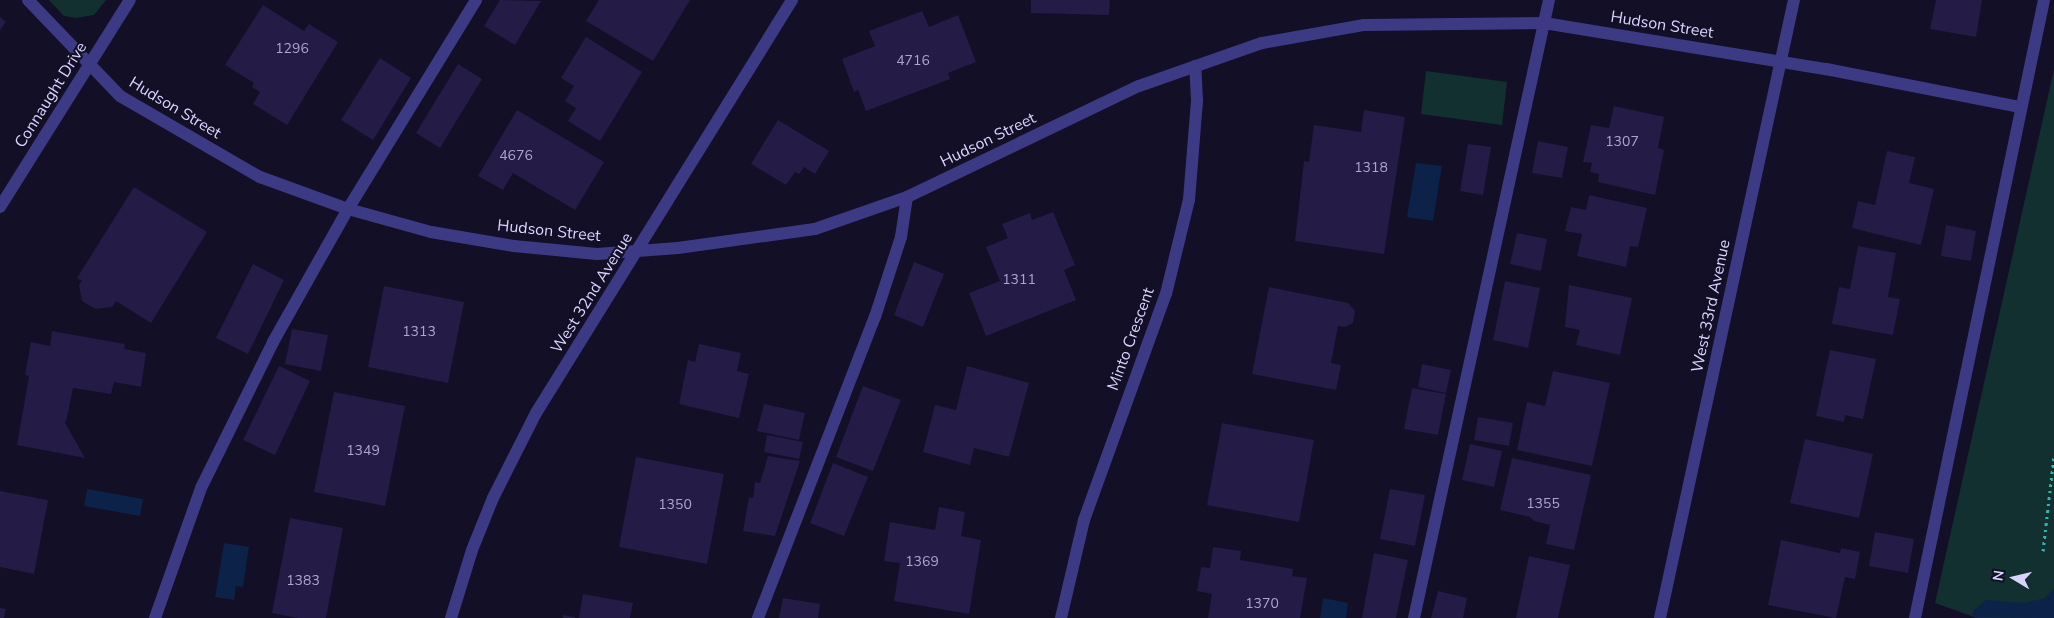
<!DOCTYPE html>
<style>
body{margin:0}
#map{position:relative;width:2054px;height:618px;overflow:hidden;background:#130f26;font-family:"Nunito Sans",sans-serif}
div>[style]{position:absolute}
.green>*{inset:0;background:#12302f}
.water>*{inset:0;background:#0c2248}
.building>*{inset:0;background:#241b47}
.path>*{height:3px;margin-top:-1.5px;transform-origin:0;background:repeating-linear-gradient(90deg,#2fb8b0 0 2.5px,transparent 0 6.5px)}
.minor>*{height:12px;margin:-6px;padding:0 6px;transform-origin:6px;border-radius:6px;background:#3d3a85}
span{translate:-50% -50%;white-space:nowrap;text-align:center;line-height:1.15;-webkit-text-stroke:4px #130f26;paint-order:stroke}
.number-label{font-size:14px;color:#aca6d1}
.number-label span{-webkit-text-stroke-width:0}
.street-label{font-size:16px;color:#d9d4ff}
.north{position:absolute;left:1989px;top:553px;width:50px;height:50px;-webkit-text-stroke:4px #130f26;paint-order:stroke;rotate:279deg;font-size:14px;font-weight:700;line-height:20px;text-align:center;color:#d9d4ff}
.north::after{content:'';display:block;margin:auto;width:18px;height:22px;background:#d9d4ff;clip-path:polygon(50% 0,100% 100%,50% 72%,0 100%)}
</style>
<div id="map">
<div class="green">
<div style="clip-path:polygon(49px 0,106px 0,94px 15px,76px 18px,64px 16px)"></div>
<div style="clip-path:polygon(2054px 69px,2054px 618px,1977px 618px,1935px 603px)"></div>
<div style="clip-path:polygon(1426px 71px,1507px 82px,1502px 125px,1421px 114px)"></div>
</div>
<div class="water">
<div style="clip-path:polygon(1416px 163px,1442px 166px,1433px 221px,1407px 217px)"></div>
<div style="clip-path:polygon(87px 489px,143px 499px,140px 516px,84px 506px)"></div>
<div style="clip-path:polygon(224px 543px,249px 547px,243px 587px,236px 586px,234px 600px,215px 597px)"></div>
<div style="clip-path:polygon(2054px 588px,2054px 618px,1973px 617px,1974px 610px,1986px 600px,2024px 603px,2045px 598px)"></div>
<div style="clip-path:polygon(1323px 598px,1348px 603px,1346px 618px,1320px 618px)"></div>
</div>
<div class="building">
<div style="clip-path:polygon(500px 0,541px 1px,515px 45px,484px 26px)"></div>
<div style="clip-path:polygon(599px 0,690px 0,653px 61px,586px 21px)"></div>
<div style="clip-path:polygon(1031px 0,1110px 0,1109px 15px,1031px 13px)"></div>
<div style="clip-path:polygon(1936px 0,1982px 0,1976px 37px,1930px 29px)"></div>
<div style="clip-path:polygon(263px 5px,304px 31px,309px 24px,338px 42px,287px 125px,253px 104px,260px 92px,252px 87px,254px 83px,225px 65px)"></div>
<div style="clip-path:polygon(922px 11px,929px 27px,958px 15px,976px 62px,948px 73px,950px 79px,866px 111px,858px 90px,854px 92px,842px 59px,875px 46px,869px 31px)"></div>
<div style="clip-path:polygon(0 17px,6px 22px,0 30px)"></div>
<div style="clip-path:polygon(586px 37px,642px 72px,600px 141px,568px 121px,576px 108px,565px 101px,574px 86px,561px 78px)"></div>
<div style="clip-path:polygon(380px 58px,411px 78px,373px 140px,341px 120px)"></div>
<div style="clip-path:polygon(458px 64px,482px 79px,440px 148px,416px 133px)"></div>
<div style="clip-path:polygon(1614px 106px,1664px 117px,1658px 148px,1664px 150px,1655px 195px,1598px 182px,1599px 174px,1590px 172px,1592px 163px,1583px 162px,1591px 125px,1609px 128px)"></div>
<div style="clip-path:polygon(517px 110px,604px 162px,575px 210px,513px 173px,503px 190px,478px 176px)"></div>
<div style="clip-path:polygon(1364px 110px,1405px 117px,1384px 254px,1295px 241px,1304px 161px,1309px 162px,1314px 125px,1361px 132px)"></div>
<div style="clip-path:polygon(778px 120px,829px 151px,815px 174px,804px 167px,799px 174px,795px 172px,786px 185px,751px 164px)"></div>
<div style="clip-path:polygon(1538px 141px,1568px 147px,1562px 178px,1532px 173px)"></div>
<div style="clip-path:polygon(1468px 144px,1491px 147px,1483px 195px,1460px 191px)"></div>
<div style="clip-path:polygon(1887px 151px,1915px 157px,1909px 183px,1934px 189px,1921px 245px,1852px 228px,1858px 201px,1875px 205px)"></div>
<div style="clip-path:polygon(134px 187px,207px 232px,151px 323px,116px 301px,112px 307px,95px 309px,82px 301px,79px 285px,82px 281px,77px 278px)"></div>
<div style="clip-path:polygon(1589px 195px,1647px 208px,1638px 247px,1630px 246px,1626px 267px,1577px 256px,1582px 234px,1565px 231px,1571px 207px,1586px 210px)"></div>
<div style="clip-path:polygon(1053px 212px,1075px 265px,1064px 270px,1076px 300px,986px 336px,969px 293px,1000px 281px,986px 247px,1008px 238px,1002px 224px,1030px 213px,1032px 220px)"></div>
<div style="clip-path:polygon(1946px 225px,1976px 231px,1971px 261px,1941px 256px)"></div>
<div style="clip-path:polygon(1517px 233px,1547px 239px,1541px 271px,1510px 264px)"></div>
<div style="clip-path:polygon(1858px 246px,1896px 253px,1888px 297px,1900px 299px,1893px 335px,1832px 324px,1839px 287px,1850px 289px)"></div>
<div style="clip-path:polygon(914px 262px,944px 274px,923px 327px,894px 315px)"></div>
<div style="clip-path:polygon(253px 264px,284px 280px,248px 354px,216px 338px)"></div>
<div style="clip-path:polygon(1505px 281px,1540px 288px,1528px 348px,1493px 340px)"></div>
<div style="clip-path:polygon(1569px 285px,1632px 298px,1620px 355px,1576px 345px,1580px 330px,1565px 327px)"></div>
<div style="clip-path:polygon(384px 286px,464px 302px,448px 383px,368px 367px)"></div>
<div style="clip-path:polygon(1269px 287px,1348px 303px,1355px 311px,1353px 323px,1345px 327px,1338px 326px,1331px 363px,1341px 365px,1336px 390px,1252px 374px)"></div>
<div style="clip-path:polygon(292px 329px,328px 335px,321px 371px,285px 364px)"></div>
<div style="clip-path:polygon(52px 331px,125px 344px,124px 349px,146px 353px,141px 387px,114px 382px,111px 394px,73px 388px,66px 422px,64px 421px,85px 458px,17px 445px,29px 376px,25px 375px,31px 342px,50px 346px)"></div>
<div style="clip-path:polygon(699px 344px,741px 353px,737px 371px,749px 374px,739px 418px,679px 404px,688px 360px,695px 362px)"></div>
<div style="clip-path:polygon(1830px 350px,1876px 359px,1863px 419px,1845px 415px,1844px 422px,1816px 416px)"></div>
<div style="clip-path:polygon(1422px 364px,1451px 370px,1446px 393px,1418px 387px)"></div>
<div style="clip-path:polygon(279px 366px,310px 381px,275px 455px,243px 440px)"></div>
<div style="clip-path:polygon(967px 366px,1029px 383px,1009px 457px,974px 448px,970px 465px,923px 452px,935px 405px,956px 410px)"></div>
<div style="clip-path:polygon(1553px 371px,1610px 383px,1592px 466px,1517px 450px,1527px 402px,1545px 406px)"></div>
<div style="clip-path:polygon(863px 386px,901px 400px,873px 471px,836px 457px)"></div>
<div style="clip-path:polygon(1412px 388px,1446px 394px,1438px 435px,1404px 429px)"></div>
<div style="clip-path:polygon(334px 392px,405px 406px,385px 506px,314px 492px)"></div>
<div style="clip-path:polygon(764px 404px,805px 413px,799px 440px,757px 431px)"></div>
<div style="clip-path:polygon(1478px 417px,1513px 423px,1509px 446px,1474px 440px)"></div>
<div style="clip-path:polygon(1222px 423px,1314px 440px,1299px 522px,1207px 505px)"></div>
<div style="clip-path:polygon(767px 435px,803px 442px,799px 459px,764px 452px)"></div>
<div style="clip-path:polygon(1805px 439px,1873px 454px,1859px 518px,1790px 503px)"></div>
<div style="clip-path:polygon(1470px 444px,1502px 451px,1494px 487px,1462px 480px)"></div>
<div style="clip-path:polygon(768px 456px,800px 461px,775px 536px,743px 531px,749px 497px,753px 498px,755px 482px,760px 483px)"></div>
<div style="clip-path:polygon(636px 457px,724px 474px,707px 564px,619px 547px)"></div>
<div style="clip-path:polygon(1512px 458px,1591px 475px,1574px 550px,1546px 544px,1550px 525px,1534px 521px,1530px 517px,1500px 510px)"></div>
<div style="clip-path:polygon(833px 463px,868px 477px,844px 536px,810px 523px)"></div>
<div style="clip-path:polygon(1390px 489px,1425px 495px,1415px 546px,1380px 539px)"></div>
<div style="clip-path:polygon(0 491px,48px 500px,34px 574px,0 567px)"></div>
<div style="clip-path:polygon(939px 507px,965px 512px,961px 536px,981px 540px,969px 614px,894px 601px,900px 563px,884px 561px,890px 522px,935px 530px)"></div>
<div style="clip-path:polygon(290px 518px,343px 528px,326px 618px,298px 618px,272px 613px)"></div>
<div style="clip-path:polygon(1875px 532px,1914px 539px,1908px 573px,1869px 566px)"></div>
<div style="clip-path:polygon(1781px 540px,1840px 553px,1841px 548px,1860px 552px,1855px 579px,1845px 577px,1836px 618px,1768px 605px)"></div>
<div style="clip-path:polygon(1213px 547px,1241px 551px,1240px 560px,1293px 569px,1292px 576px,1307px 578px,1300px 618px,1208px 618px,1212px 594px,1197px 591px,1201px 567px,1210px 568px)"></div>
<div style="clip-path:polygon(1374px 553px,1408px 560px,1396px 618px,1362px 618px)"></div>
<div style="clip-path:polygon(1529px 556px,1570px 565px,1558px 618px,1516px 618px)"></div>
<div style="clip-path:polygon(1438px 591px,1467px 598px,1463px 618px,1431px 618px)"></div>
<div style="clip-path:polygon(583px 594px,633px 603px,630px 618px,579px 618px)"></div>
<div style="clip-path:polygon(783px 598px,820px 604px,818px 618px,779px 618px)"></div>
<div style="clip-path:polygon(0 608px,6px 609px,4px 618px,0 618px)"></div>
<div style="clip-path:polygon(563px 615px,575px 617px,575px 618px,563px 618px)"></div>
</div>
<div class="path">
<div style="left:2043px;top:551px;width:96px;rotate:-83.4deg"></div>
</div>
<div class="minor">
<div style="left:28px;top:0;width:133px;rotate:46.2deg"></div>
<div style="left:120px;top:96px;width:162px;rotate:30.1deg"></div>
<div style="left:260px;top:177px;width:94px;rotate:20deg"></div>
<div style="left:348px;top:209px;width:86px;rotate:15.5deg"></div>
<div style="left:431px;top:232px;width:84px;rotate:9.6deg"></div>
<div style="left:514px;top:246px;width:83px;rotate:5.5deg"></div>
<div style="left:597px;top:254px;width:81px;rotate:-4.2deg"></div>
<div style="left:678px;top:248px;width:138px;rotate:-7.9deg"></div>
<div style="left:815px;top:229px;width:97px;rotate:-19.2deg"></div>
<div style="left:907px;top:197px;width:257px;rotate:-25.6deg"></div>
<div style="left:1139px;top:86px;width:130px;rotate:-19.3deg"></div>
<div style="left:1262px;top:43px;width:104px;rotate:-10deg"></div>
<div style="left:1364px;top:25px;width:180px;rotate:-0.6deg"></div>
<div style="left:1544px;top:23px;width:286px;rotate:9.3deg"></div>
<div style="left:1826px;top:69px;width:198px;rotate:11.1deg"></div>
<div style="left:0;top:207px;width:244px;rotate:-57.9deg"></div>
<div style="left:155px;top:618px;width:138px;rotate:-70.5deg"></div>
<div style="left:201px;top:488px;width:163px;rotate:-63.7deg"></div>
<div style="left:273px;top:342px;width:153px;rotate:-60.6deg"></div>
<div style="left:348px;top:209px;width:245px;rotate:-58.5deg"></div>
<div style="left:451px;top:618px;width:71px;rotate:-72.8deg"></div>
<div style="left:472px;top:550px;width:56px;rotate:-68deg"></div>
<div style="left:493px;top:498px;width:95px;rotate:-63.2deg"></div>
<div style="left:536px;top:413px;width:486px;rotate:-58.2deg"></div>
<div style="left:758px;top:618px;width:323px;rotate:-68.8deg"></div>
<div style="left:875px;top:317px;width:84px;rotate:-72deg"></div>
<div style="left:901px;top:237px;width:40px;rotate:-81.5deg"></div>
<div style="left:1061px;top:618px;width:101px;rotate:-76.8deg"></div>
<div style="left:1084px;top:520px;width:240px;rotate:-70.1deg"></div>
<div style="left:1166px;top:294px;width:97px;rotate:-76.3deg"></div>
<div style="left:1189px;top:200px;width:100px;rotate:-85.4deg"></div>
<div style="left:1197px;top:100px;width:34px;rotate:-93deg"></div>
<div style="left:1414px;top:618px;width:633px;rotate:-77.68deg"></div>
<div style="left:1660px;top:618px;width:632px;rotate:-77.77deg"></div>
<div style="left:1915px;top:618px;width:631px;rotate:-78.21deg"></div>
</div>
<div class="number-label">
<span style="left:292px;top:49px">1296</span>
<span style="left:913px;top:61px">4716</span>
<span style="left:1622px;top:142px">1307</span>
<span style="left:516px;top:156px">4676</span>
<span style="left:1371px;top:168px">1318</span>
<span style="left:1019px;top:280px">1311</span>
<span style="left:419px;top:332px">1313</span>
<span style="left:363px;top:451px">1349</span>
<span style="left:1543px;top:504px">1355</span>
<span style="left:675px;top:505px">1350</span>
<span style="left:922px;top:562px">1369</span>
<span style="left:303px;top:581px">1383</span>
<span style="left:1262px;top:604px">1370</span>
</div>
<div class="street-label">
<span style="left:1662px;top:25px;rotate:9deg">Hudson Street</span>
<span style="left:51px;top:95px;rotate:-58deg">Connaught Drive</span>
<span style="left:175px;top:108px;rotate:31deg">Hudson Street</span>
<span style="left:988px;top:140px;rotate:-26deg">Hudson Street</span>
<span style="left:549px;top:231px;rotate:6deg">Hudson Street</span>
<span style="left:592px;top:293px;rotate:-58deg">West 32nd Avenue</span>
<span style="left:1711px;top:306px;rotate:-78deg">West 33rd Avenue</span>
<span style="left:1131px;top:339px;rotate:-70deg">Minto Crescent</span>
</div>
<div class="north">N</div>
</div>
